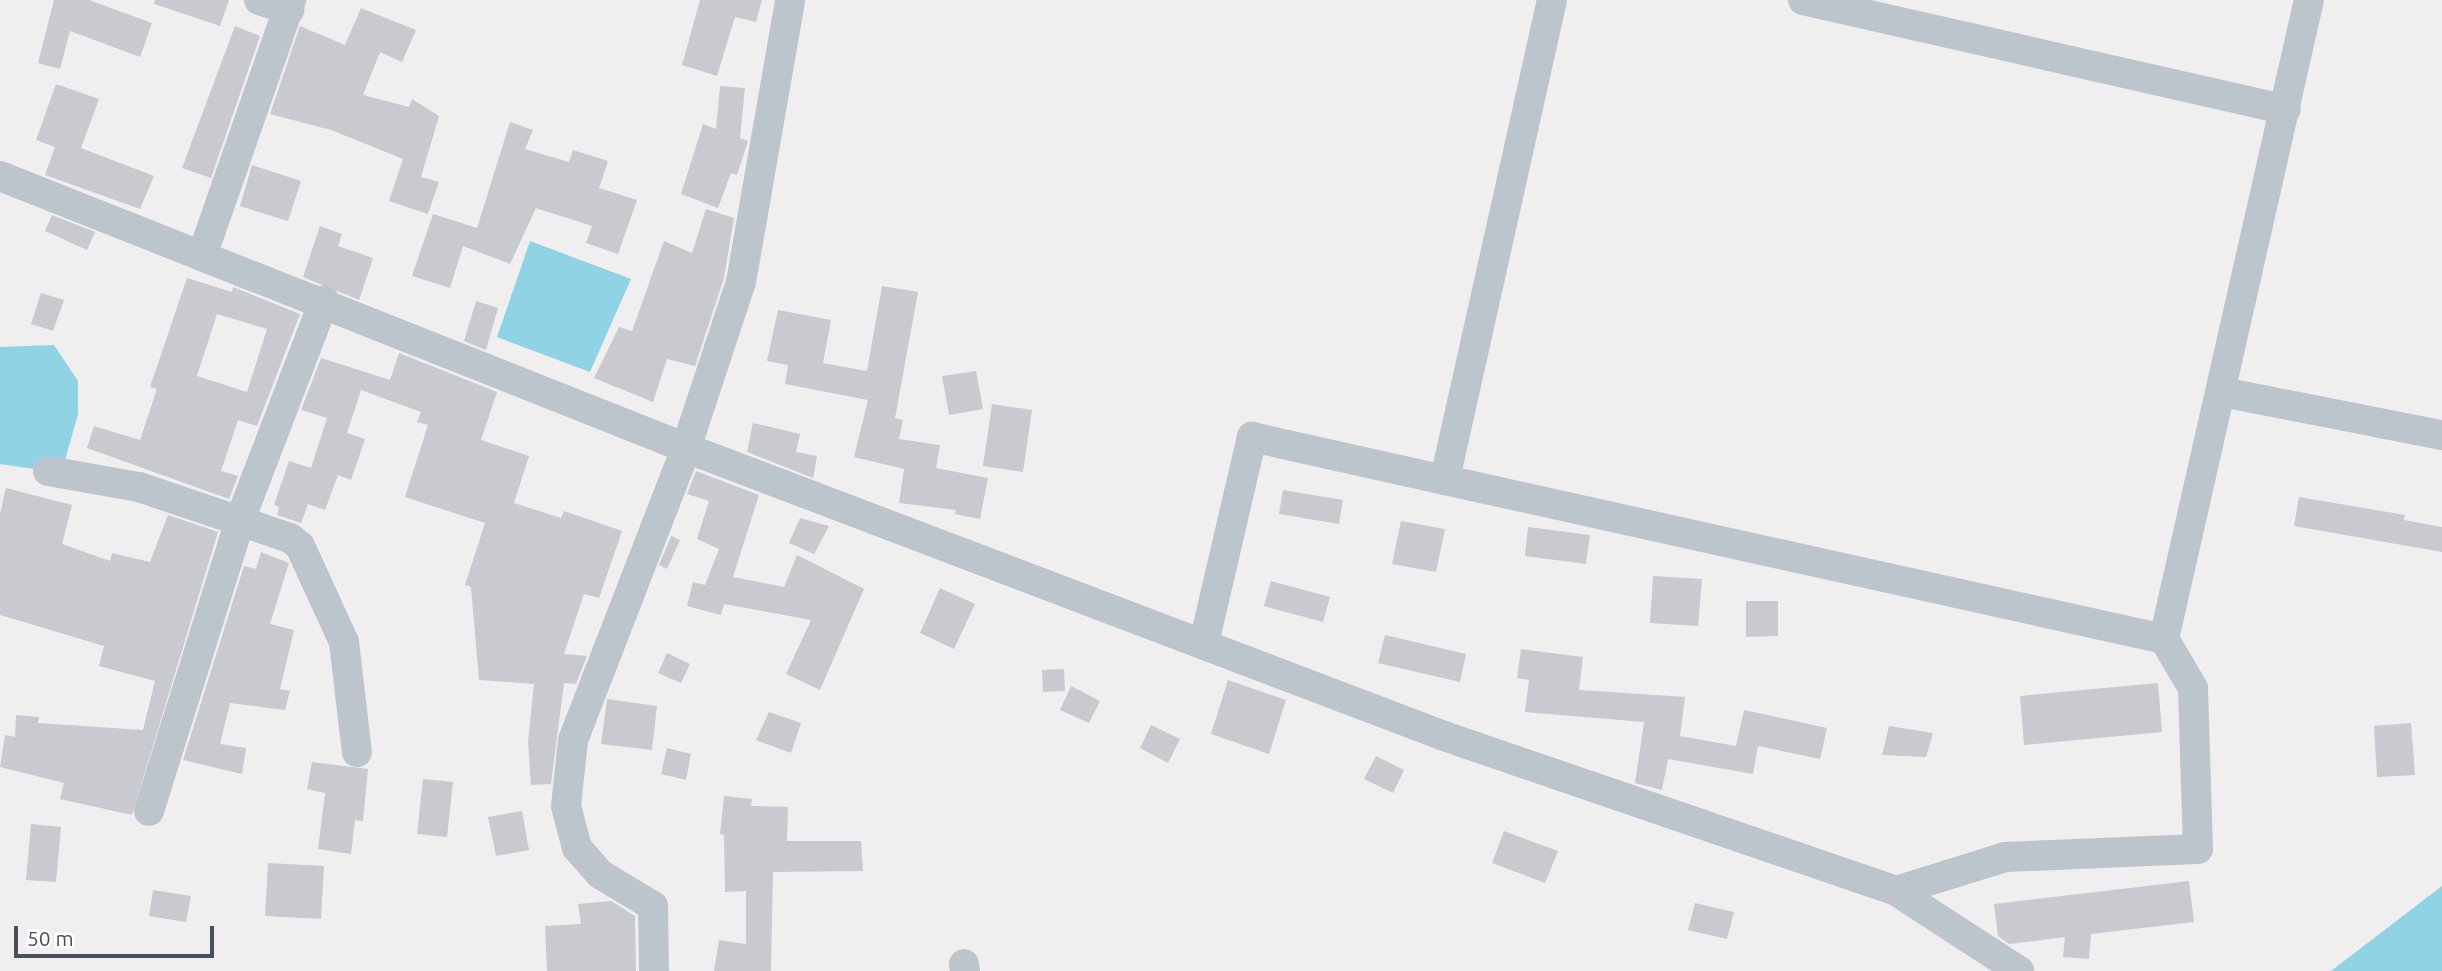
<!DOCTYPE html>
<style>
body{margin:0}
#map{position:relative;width:2442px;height:971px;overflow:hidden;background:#f0eeee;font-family:Ubuntu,sans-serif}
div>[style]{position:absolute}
.water>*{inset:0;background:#8fd3e5}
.building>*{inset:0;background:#c8cad0}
.minor>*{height:30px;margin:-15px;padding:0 15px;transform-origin:15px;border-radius:15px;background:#bdc5cc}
span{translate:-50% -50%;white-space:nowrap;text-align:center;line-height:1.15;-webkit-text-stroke:7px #fff;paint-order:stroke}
.scale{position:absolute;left:14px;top:926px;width:200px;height:32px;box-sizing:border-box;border:4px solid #47515a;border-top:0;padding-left:9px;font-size:21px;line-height:24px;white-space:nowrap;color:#47515a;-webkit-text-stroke:5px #fff;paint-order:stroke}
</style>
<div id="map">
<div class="water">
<div style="clip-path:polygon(530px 241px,631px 279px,590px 372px,497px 337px)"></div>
<div style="clip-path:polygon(54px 345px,78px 381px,78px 414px,64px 464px,34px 469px,0 464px,0 347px)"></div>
<div style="clip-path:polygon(2442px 886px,2442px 971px,2331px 971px)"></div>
</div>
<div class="building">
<div style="clip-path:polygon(54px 0,89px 0,152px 23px,140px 57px,70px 31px,60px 69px,38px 63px)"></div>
<div style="clip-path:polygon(155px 0,229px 0,220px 26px,154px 4px)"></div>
<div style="clip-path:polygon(700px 0,762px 0,756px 22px,735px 17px,717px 76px,682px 65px)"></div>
<div style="clip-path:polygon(361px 8px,416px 30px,402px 62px,380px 52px,363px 95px,409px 107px,412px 99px,439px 116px,421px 177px,439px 182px,428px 214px,389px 201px,403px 159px,331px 130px,270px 114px,300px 26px,345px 45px)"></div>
<div style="clip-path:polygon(235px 26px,260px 36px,211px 178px,182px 168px)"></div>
<div style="clip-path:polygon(56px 84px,99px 99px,81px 148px,154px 176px,140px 209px,45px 175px,55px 147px,36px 140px)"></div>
<div style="clip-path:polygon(720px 86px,745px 88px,740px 138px,748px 141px,737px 175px,731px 173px,718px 208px,681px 194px,703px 124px,716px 129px)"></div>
<div style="clip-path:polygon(510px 122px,533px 130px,525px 149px,569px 162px,573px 150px,608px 161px,599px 188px,637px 200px,618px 254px,586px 243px,592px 226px,536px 208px,510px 264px,463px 246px,450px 288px,412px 276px,433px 214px,477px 228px)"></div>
<div style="clip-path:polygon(252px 165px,301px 181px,288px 221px,240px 206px)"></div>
<div style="clip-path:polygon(706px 209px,734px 218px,724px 278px,695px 366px,667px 359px,653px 402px,594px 378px,619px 327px,632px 331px,664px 241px,692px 253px)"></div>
<div style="clip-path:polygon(52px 215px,95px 232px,87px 250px,45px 231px)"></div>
<div style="clip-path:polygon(320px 226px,342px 234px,338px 246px,373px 258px,359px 300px,303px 277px)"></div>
<div style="clip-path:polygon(evenodd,187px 278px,232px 292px,233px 287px,300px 314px,257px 426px,238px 420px,221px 471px,238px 476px,229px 499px,87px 448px,94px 426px,140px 440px,157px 389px,150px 387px,187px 278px,217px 314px,267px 329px,247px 392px,197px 376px,217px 314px)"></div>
<div style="clip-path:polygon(882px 286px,918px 292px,895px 418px,903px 420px,899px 439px,940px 445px,936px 468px,988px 478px,980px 519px,955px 514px,956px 510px,899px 503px,904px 469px,854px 457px,868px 400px,785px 384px,788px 365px,767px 361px,778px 310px,831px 320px,823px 363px,867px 371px)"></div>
<div style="clip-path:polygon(41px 293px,64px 300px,53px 331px,31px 324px)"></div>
<div style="clip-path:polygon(476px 301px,498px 308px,486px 350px,464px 341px)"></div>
<div style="clip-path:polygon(399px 353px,497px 392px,481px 440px,529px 456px,514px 503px,561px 518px,564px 511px,622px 531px,599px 598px,584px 594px,564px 654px,587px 656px,576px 684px,564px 683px,551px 784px,531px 785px,528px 742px,534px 684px,479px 680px,471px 587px,465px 585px,485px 523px,405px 497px,428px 425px,417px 422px,421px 412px,361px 390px,347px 433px,365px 439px,351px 480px,338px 475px,325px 510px,308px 504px,301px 523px,277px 515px,279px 507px,274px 505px,289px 461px,311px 468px,327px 418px,301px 410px,321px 358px,390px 380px)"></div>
<div style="clip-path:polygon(976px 371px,983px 409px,949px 415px,942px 376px)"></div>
<div style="clip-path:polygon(992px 404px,1032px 410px,1023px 472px,983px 466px)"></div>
<div style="clip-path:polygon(753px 423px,800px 434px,796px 452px,817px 456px,813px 478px,747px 452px)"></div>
<div style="clip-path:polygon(696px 471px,759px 495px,733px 577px,784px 587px,797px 555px,864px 589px,820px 690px,786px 674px,811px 620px,724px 604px,721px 615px,687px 606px,693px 582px,705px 585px,719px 549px,697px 539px,709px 501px,687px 494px)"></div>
<div style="clip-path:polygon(6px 488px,72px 505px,62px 544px,110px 561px,112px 553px,150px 562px,168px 515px,218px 532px,132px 815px,60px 799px,64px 783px,0 767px,5px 735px,15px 737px,16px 715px,39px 717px,38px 723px,143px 730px,155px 681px,99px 666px,104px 646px,0 615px,0 514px)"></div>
<div style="clip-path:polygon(1283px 490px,1343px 500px,1339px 524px,1279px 514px)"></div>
<div style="clip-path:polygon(2299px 497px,2405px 515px,2404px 520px,2442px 527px,2442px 552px,2294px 526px)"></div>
<div style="clip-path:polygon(800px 518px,829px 526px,814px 554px,789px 543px)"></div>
<div style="clip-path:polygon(1401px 521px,1445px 529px,1436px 572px,1392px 564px)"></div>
<div style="clip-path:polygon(1528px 527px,1590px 535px,1586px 564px,1525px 556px)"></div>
<div style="clip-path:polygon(671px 536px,680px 540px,667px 569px,659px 565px)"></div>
<div style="clip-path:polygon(261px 552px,289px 563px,270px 624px,294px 630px,280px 689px,290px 691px,285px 710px,230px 703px,220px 744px,246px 748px,242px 774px,183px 760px,244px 566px,256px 569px)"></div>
<div style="clip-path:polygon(1653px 576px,1702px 579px,1698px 626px,1650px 623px)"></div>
<div style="clip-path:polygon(1271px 581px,1330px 597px,1323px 622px,1264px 606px)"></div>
<div style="clip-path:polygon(940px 588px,975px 604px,954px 649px,920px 633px)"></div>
<div style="clip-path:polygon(1746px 601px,1778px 601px,1778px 636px,1746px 637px)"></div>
<div style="clip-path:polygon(1385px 635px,1466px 654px,1460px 682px,1378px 663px)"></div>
<div style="clip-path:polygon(1521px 649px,1583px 657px,1579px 690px,1685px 697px,1680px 736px,1736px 746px,1744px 710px,1827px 728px,1820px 759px,1758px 746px,1753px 774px,1668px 759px,1662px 790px,1635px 783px,1644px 722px,1525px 712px,1529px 680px,1517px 678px)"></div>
<div style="clip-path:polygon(667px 653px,690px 664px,681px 683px,658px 673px)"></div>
<div style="clip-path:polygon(1064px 669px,1065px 691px,1043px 692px,1042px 670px)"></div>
<div style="clip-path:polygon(1228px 680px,1286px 700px,1269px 754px,1211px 734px)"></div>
<div style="clip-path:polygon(2158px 683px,2162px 732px,2024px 745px,2020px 696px)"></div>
<div style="clip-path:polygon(1071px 686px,1100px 701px,1089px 723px,1060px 710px)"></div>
<div style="clip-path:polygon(607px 699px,657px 706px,652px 750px,601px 744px)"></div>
<div style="clip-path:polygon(769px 712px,801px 723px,791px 753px,756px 740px)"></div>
<div style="clip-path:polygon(2411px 723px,2415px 775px,2377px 777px,2374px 726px)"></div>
<div style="clip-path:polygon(1151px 725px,1180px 739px,1168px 763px,1140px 748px)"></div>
<div style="clip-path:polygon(1889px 726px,1933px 733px,1926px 757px,1882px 755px)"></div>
<div style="clip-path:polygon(667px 748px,691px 754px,686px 780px,661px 774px)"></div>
<div style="clip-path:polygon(1376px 756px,1404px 770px,1393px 793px,1364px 779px)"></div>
<div style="clip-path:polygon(312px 762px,368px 769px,363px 821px,355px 820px,351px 854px,318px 849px,325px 793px,307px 789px)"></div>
<div style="clip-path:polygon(423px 779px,453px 782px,447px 837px,417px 834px)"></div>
<div style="clip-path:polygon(724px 796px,752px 799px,751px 806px,788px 807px,787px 841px,861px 841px,863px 871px,773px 872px,771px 971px,714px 971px,719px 940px,746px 944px,746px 891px,725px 892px,724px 835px,720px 834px)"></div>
<div style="clip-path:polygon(522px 811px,529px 850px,496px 856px,488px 817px)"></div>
<div style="clip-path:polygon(31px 824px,61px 827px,56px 882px,26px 880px)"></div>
<div style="clip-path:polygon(1504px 831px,1558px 851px,1545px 883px,1492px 863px)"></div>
<div style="clip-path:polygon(268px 863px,324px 866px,321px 919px,265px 916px)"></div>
<div style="clip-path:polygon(2189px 881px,2194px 922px,2091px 934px,2089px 959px,2063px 957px,2065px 937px,2009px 944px,1998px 936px,1994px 904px)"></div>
<div style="clip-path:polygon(153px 890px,191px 896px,186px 922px,149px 916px)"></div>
<div style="clip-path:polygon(611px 901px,635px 916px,636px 971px,547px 971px,545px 926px,581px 924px,578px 904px)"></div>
<div style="clip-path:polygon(1695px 903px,1734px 912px,1727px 939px,1688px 930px)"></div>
</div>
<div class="minor">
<div style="left:259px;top:0;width:32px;rotate:18deg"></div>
<div style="left:1552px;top:0;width:492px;rotate:102.6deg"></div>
<div style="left:1445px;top:480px;width:736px;rotate:12.47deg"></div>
<div style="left:2164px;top:639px;width:655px;rotate:-77.22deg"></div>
<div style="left:1803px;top:0;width:495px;rotate:12.8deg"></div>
<div style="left:0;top:176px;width:738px;rotate:21.63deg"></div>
<div style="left:686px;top:448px;width:811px;rotate:20.8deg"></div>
<div style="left:1444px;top:736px;width:478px;rotate:18.9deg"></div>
<div style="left:1896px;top:891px;width:114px;rotate:-17.3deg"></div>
<div style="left:2005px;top:857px;width:193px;rotate:-2.4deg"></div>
<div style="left:2198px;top:849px;width:161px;rotate:-91.8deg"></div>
<div style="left:2193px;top:688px;width:57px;rotate:-120.6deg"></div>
<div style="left:202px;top:256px;width:271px;rotate:-70.8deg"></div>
<div style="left:2222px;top:392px;width:224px;rotate:11.1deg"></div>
<div style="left:48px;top:471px;width:92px;rotate:10deg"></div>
<div style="left:139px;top:487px;width:159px;rotate:18.7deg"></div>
<div style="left:290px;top:538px;width:13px;rotate:39deg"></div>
<div style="left:300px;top:546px;width:106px;rotate:65.4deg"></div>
<div style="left:344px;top:642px;width:111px;rotate:83.3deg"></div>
<div style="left:1204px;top:643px;width:212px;rotate:-76.9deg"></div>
<div style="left:1252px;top:437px;width:198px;rotate:12.6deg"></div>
<div style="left:149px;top:811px;width:305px;rotate:-72.6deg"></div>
<div style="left:240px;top:520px;width:235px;rotate:-69deg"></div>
<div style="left:1896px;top:891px;width:147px;rotate:33deg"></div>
<div style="left:964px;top:964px;width:7px;rotate:82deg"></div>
<div style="left:654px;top:971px;width:65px;rotate:-90.9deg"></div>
<div style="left:653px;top:906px;width:62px;rotate:-148.9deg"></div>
<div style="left:600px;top:874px;width:35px;rotate:-131deg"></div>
<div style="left:577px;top:848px;width:43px;rotate:-104.7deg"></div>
<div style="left:566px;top:806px;width:66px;rotate:-83.9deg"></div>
<div style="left:573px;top:740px;width:313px;rotate:-68.8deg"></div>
<div style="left:686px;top:448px;width:175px;rotate:-71.7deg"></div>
<div style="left:741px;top:282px;width:286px;rotate:-80.1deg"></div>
</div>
<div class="scale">50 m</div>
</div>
